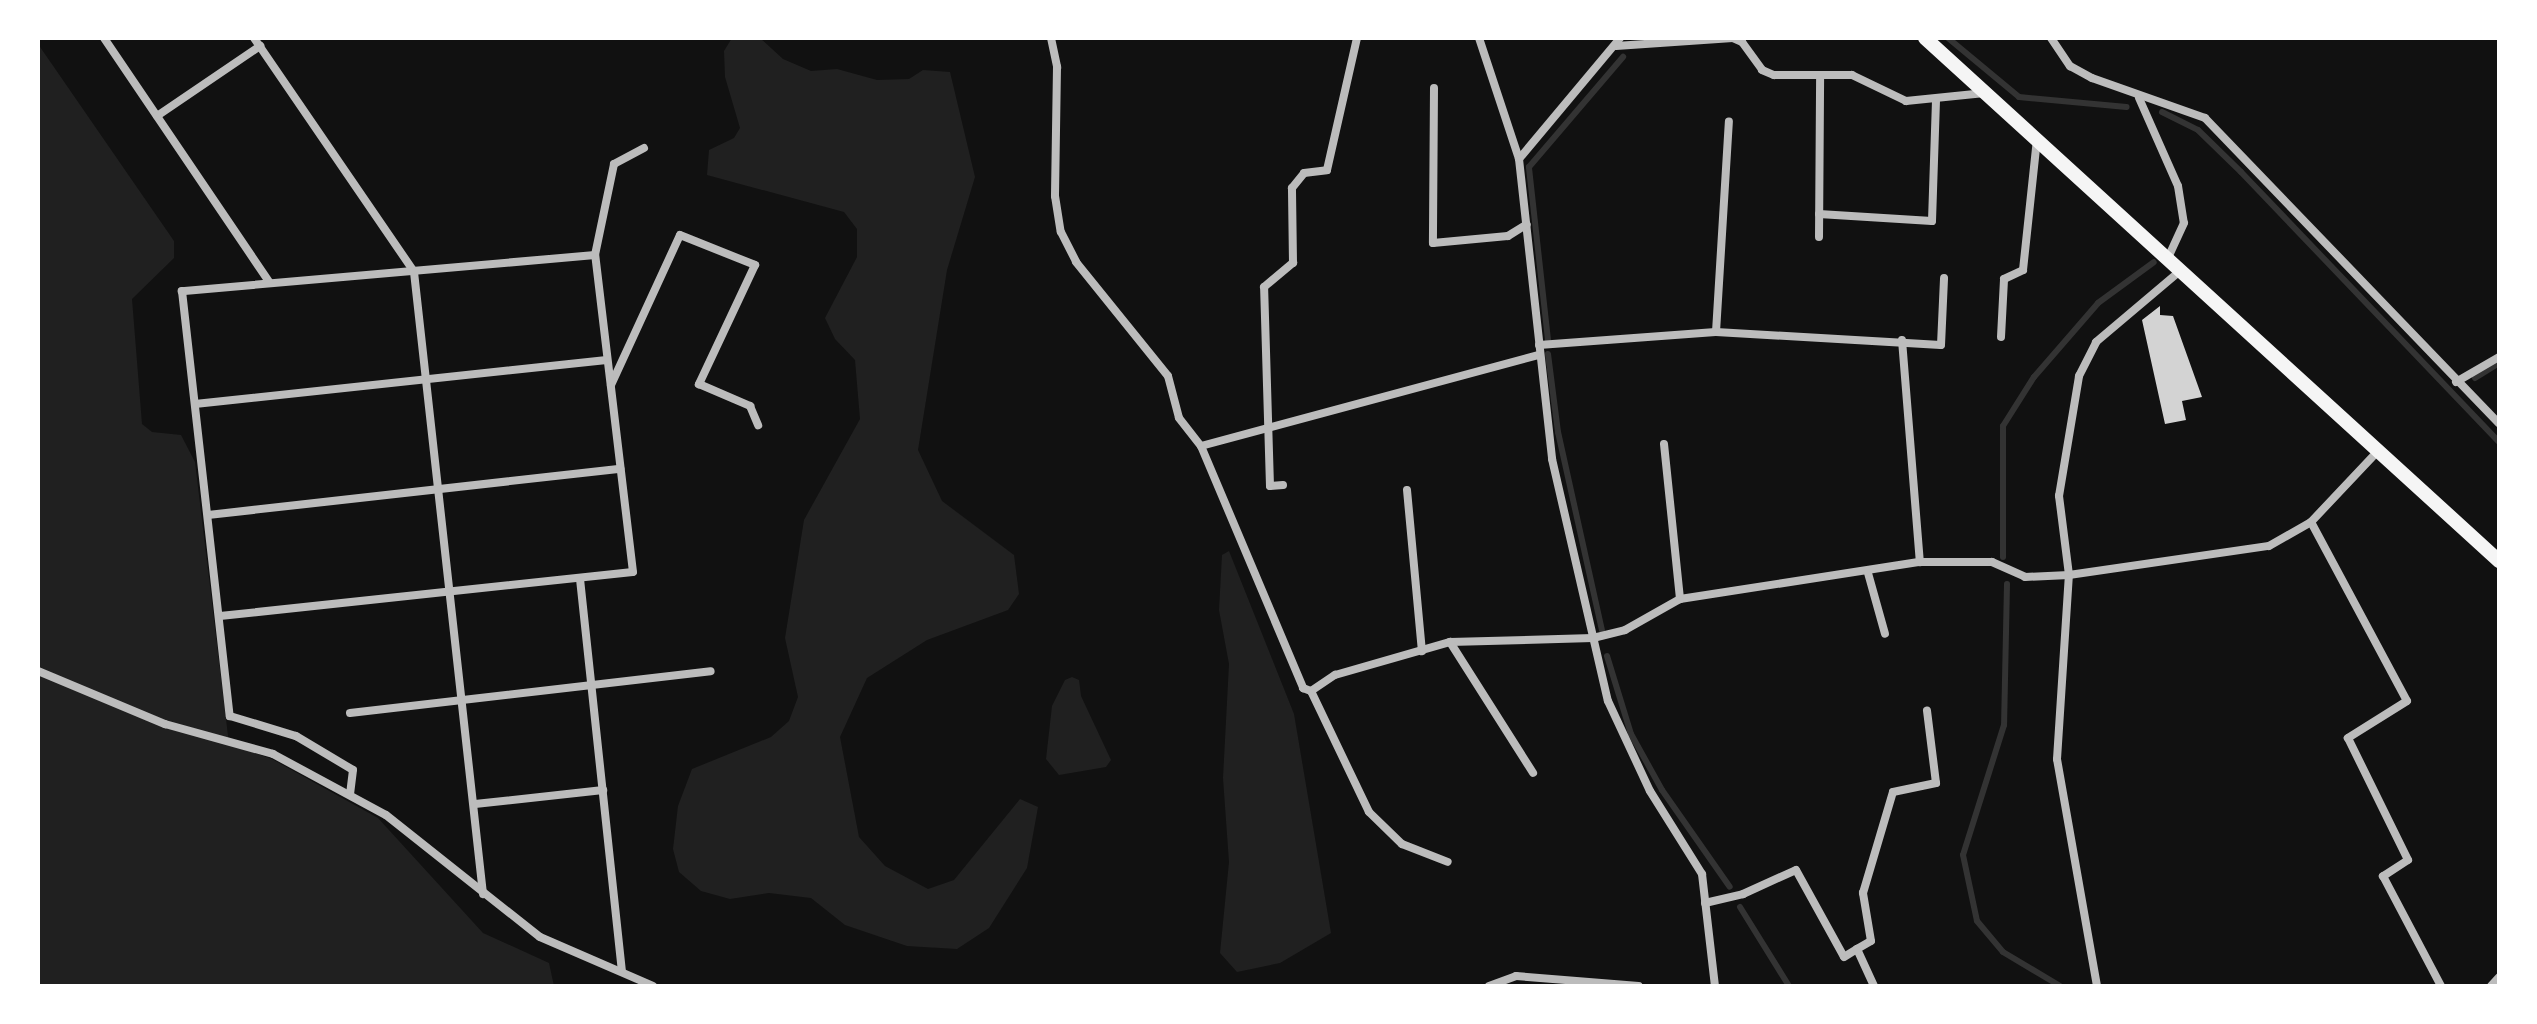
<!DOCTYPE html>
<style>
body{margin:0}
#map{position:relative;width:2537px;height:1024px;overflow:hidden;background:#111;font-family:"Public Sans",sans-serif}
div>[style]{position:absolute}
.green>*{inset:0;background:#202020}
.stream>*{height:6px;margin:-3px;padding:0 3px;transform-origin:3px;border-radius:3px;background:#333}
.building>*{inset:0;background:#d3d3d3}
.minor>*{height:8px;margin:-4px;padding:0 4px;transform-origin:4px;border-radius:4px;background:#bcbcbc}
.primary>*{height:14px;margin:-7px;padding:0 7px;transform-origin:7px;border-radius:7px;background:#f5f5f5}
span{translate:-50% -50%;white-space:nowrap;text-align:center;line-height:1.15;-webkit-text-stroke:8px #fff;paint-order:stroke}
.frame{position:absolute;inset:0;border:40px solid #fff;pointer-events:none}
</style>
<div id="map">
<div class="green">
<div style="clip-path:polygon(732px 38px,760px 38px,783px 59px,811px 71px,837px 69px,877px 80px,909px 79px,923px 70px,950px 72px,975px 177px,947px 270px,918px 450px,942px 501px,1014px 555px,1019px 594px,1008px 610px,927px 640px,867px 678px,840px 737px,859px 837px,885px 866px,928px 889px,954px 880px,1020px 799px,1038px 807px,1027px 868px,989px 928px,957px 949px,907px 946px,845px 925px,811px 898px,769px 893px,730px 899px,701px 891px,679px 872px,673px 849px,678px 806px,692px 769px,771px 737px,789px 721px,798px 697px,785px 638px,804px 520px,860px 419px,855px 360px,835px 339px,825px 318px,857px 257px,857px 229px,844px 212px,707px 175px,709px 150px,734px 138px,740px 128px,725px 77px,724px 51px)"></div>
<div style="clip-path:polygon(38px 44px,174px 241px,174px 258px,132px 299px,142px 424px,152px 432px,181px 435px,195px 462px,229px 744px,272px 759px,378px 818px,483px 933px,549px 963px,554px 986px,38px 986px)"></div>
<div style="clip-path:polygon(1229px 551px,1294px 714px,1331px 933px,1280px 963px,1237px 972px,1220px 953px,1229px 862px,1223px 778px,1229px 664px,1219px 610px,1222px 555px)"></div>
<div style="clip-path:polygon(1072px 677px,1079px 680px,1081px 696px,1111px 760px,1106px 767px,1059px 775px,1046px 759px,1052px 706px,1065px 680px)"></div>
</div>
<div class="stream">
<div style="left:1948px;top:38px;width:92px;rotate:39.7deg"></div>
<div style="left:2019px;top:97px;width:108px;rotate:5.3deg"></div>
<div style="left:2162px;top:112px;width:40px;rotate:26.6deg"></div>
<div style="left:2198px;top:130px;width:60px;rotate:44.3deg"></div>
<div style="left:2241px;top:172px;width:373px;rotate:46.3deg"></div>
<div style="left:1548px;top:340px;width:174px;rotate:-96.3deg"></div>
<div style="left:1529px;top:167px;width:145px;rotate:-49.5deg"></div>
<div style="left:1548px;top:354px;width:79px;rotate:82.7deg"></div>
<div style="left:1558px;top:432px;width:203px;rotate:77.5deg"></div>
<div style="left:2475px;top:378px;width:28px;rotate:-32deg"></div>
<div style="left:2003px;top:557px;width:131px;rotate:-90deg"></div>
<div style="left:2003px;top:426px;width:58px;rotate:-57.7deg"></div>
<div style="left:2034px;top:377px;width:98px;rotate:-49.1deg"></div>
<div style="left:2098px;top:303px;width:69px;rotate:-36.2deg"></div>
<div style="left:2007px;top:584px;width:141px;rotate:91.2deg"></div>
<div style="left:2004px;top:725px;width:136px;rotate:107.5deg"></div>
<div style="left:1963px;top:855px;width:67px;rotate:78deg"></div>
<div style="left:1977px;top:921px;width:40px;rotate:50deg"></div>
<div style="left:2003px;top:952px;width:66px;rotate:30.8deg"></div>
<div style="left:1607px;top:656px;width:82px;rotate:72.9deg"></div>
<div style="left:1631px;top:734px;width:64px;rotate:61deg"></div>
<div style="left:1662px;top:790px;width:118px;rotate:55deg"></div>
<div style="left:1740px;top:907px;width:93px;rotate:58.2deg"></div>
</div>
<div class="building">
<div style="clip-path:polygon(2160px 306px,2160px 315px,2173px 316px,2202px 397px,2182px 401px,2186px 420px,2165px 424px,2142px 320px)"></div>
</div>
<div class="minor">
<div style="left:104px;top:38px;width:295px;rotate:55.9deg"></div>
<div style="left:254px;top:38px;width:283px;rotate:55.6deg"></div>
<div style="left:414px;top:272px;width:626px;rotate:83.67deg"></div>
<div style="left:1051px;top:38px;width:30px;rotate:78deg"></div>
<div style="left:1057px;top:67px;width:129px;rotate:90.9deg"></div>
<div style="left:1055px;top:196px;width:36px;rotate:81deg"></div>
<div style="left:1061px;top:232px;width:34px;rotate:63deg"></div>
<div style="left:1076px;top:262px;width:146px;rotate:51.1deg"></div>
<div style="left:1168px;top:376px;width:43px;rotate:75.3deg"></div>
<div style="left:1179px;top:418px;width:36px;rotate:52deg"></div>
<div style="left:1201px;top:446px;width:263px;rotate:67.1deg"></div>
<div style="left:1303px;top:688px;width:9px;rotate:21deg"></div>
<div style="left:1311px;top:691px;width:29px;rotate:-34deg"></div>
<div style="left:1335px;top:675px;width:120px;rotate:-16deg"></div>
<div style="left:1450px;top:642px;width:143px;rotate:-1.6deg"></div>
<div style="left:1593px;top:638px;width:33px;rotate:-14deg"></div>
<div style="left:1625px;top:630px;width:63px;rotate:-29.4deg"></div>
<div style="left:1680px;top:599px;width:243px;rotate:-8.8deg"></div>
<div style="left:1920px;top:562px;width:72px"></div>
<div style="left:1992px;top:562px;width:36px;rotate:24deg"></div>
<div style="left:2025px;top:577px;width:44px;rotate:-2.6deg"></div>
<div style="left:2069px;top:575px;width:202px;rotate:-8.3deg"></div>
<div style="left:2269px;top:546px;width:48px;rotate:-29.7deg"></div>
<div style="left:2311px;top:522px;width:98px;rotate:-46.7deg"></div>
<div style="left:1479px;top:38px;width:127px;rotate:71.7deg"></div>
<div style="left:1519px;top:159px;width:302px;rotate:83.7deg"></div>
<div style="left:1552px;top:459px;width:248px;rotate:77deg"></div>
<div style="left:1608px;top:701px;width:99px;rotate:65deg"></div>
<div style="left:1650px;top:791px;width:98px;rotate:57.9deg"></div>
<div style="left:1702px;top:874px;width:113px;rotate:83.4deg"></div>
<div style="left:2051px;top:38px;width:34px;rotate:56deg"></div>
<div style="left:2070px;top:66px;width:25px;rotate:29deg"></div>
<div style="left:2092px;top:78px;width:120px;rotate:19.5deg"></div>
<div style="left:2205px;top:118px;width:424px;rotate:46.1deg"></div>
<div style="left:1616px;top:46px;width:117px;rotate:-3.9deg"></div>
<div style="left:1733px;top:38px;width:10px;rotate:24deg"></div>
<div style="left:1742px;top:42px;width:34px;rotate:54deg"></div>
<div style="left:1762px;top:70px;width:13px;rotate:23deg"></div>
<div style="left:1774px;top:75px;width:78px"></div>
<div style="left:1852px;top:75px;width:60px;rotate:25.7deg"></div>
<div style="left:1906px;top:101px;width:79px;rotate:-5.8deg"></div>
<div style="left:1434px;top:88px;width:155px;rotate:90.4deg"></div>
<div style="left:1433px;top:243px;width:75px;rotate:-5.3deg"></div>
<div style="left:1508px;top:236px;width:22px;rotate:-32deg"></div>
<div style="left:2139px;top:98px;width:96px;rotate:66.1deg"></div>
<div style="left:2178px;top:186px;width:37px;rotate:81deg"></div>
<div style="left:2184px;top:223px;width:41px;rotate:114.7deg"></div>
<div style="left:157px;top:116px;width:125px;rotate:-34.2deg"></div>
<div style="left:1519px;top:159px;width:158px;rotate:-50.1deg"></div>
<div style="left:1819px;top:214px;width:113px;rotate:3.5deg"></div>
<div style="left:1932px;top:221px;width:120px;rotate:-88.1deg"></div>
<div style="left:1819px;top:237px;width:161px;rotate:-89.6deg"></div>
<div style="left:595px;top:255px;width:93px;rotate:-78.2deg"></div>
<div style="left:614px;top:164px;width:34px;rotate:-28deg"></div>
<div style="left:1716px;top:332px;width:211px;rotate:-86.5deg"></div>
<div style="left:2001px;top:337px;width:58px;rotate:-87deg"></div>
<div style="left:2004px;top:279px;width:21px;rotate:-25deg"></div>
<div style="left:2023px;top:270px;width:131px;rotate:-83.9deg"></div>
<div style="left:1902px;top:340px;width:223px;rotate:85.4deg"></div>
<div style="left:1539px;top:345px;width:177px;rotate:-4.2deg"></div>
<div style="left:1716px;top:332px;width:225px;rotate:3.3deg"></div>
<div style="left:1941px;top:345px;width:67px;rotate:-87.4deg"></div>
<div style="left:2456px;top:382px;width:50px;rotate:-30.2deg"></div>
<div style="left:611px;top:385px;width:165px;rotate:-65.3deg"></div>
<div style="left:680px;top:235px;width:81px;rotate:21.8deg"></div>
<div style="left:755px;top:265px;width:132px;rotate:115.2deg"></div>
<div style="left:699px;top:384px;width:56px;rotate:23.3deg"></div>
<div style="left:750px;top:406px;width:21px;rotate:67deg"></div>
<div style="left:195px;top:404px;width:414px;rotate:-6.1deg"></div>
<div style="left:1664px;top:444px;width:156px;rotate:84.1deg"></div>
<div style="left:1201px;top:446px;width:350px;rotate:-15.1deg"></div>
<div style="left:1283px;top:485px;width:13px;rotate:176deg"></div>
<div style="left:1270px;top:486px;width:199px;rotate:-91.7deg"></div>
<div style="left:1264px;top:287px;width:38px;rotate:-40deg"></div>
<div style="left:1293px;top:263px;width:75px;rotate:-90.8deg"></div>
<div style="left:1292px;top:188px;width:19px;rotate:-51deg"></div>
<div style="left:1304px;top:173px;width:23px;rotate:-7deg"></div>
<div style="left:1327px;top:170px;width:135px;rotate:-77.2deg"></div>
<div style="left:1407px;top:490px;width:162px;rotate:84.7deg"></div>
<div style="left:208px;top:515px;width:415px;rotate:-6.4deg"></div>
<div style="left:2311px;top:522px;width:203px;rotate:61.8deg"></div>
<div style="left:2407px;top:701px;width:70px;rotate:147.9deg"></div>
<div style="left:2348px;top:738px;width:136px;rotate:63.8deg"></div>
<div style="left:2408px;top:860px;width:30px;rotate:147deg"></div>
<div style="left:2383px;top:876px;width:124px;rotate:62.2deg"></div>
<div style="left:1868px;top:573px;width:63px;rotate:74.4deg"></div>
<div style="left:580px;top:579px;width:393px;rotate:83.9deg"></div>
<div style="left:220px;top:616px;width:415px;rotate:-6.1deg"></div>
<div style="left:633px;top:572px;width:319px;rotate:-96.8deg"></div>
<div style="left:595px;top:255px;width:415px;rotate:175deg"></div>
<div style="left:182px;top:291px;width:428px;rotate:83.6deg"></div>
<div style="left:230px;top:716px;width:69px;rotate:16.9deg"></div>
<div style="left:296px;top:736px;width:66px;rotate:30.8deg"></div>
<div style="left:353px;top:770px;width:24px;rotate:97deg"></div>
<div style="left:1450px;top:642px;width:155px;rotate:57.6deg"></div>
<div style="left:38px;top:671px;width:138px;rotate:22.7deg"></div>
<div style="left:165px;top:724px;width:112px;rotate:15.5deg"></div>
<div style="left:273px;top:754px;width:128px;rotate:28.4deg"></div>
<div style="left:386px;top:815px;width:196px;rotate:38.4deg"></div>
<div style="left:540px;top:937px;width:123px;rotate:23.4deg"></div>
<div style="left:1311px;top:691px;width:134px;rotate:64.4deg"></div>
<div style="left:1369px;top:812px;width:46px;rotate:44.1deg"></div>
<div style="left:1402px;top:844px;width:49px;rotate:21.4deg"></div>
<div style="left:350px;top:713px;width:363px;rotate:-6.6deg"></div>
<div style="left:475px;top:804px;width:129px;rotate:-6.2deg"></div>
<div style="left:1705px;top:903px;width:39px;rotate:-13deg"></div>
<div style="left:1743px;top:894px;width:58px;rotate:-24.4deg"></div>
<div style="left:1796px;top:870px;width:99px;rotate:61.1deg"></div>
<div style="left:1844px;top:957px;width:15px;rotate:-32deg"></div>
<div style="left:1857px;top:949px;width:41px;rotate:65.3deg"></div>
<div style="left:1857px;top:949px;width:16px;rotate:-30deg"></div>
<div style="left:1871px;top:941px;width:49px;rotate:-99.5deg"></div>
<div style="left:1863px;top:893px;width:105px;rotate:-73.5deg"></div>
<div style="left:1893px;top:792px;width:44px;rotate:-11.8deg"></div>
<div style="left:1936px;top:783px;width:73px;rotate:-97.1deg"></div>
<div style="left:1489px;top:986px;width:29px;rotate:-20deg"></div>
<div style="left:1516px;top:976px;width:123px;rotate:4.6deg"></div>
<div style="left:2097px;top:986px;width:230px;rotate:-100deg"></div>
<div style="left:2057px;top:759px;width:184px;rotate:-86.3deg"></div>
<div style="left:2069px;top:575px;width:80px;rotate:-97.2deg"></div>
<div style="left:2059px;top:496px;width:122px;rotate:-80.5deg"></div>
<div style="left:2079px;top:376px;width:38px;rotate:-63deg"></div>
<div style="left:2096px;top:342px;width:110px;rotate:-40.2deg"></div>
<div style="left:2491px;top:986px;width:12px;rotate:-48deg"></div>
</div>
<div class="primary">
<div style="left:1925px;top:38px;width:777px;rotate:42.34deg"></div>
</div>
<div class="frame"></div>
</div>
